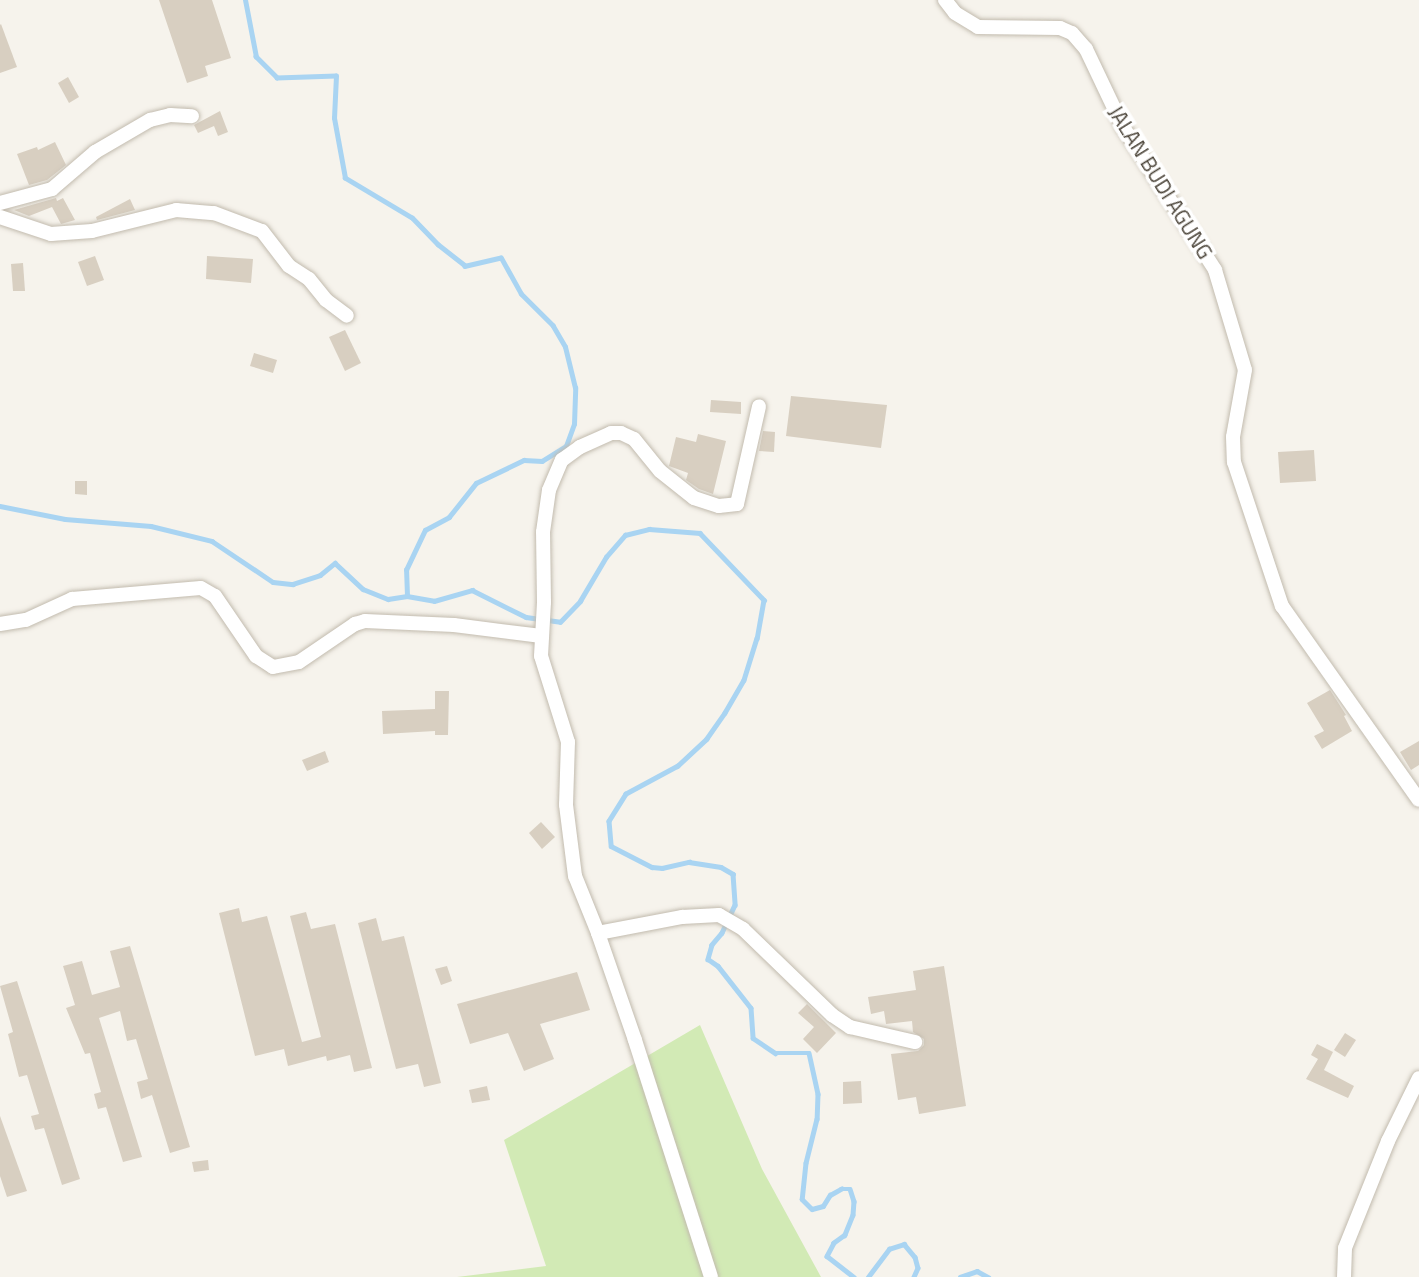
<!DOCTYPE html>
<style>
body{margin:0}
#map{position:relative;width:1419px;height:1277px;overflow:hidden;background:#f6f3ec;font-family:"Titillium Web",sans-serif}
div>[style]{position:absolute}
.green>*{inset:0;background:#d2eab5}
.stream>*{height:4.5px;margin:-2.25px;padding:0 2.25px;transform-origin:2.25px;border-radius:2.25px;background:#a9d4f2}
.building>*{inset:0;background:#d8cfc1}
.roads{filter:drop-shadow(0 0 2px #c2bbae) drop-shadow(0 0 2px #c2bbae)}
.street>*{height:14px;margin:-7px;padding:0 7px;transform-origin:7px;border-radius:7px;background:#fff}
span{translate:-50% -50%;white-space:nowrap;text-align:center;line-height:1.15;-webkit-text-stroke:7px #fff;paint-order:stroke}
.street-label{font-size:21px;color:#4b4439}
</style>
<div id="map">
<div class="green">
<div style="clip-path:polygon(700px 1025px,762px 1169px,821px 1277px,457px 1277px,546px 1266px,504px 1140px)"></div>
</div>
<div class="stream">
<div style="left:0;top:506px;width:66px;rotate:11.3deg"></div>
<div style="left:65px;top:519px;width:86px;rotate:4.7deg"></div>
<div style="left:151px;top:526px;width:63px;rotate:13.8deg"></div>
<div style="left:212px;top:541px;width:73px;rotate:33.9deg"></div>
<div style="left:273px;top:582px;width:20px;rotate:6deg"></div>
<div style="left:293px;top:584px;width:28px;rotate:-18deg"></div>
<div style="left:320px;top:575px;width:19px;rotate:-39deg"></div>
<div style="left:335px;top:563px;width:38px;rotate:43deg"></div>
<div style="left:363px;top:589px;width:27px;rotate:22deg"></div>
<div style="left:388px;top:599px;width:19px;rotate:-9deg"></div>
<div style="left:407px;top:596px;width:26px;rotate:-92deg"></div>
<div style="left:406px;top:570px;width:44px;rotate:-64.6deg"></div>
<div style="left:425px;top:530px;width:27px;rotate:-28deg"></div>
<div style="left:449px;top:517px;width:43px;rotate:-51.5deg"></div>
<div style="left:476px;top:483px;width:53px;rotate:-25.6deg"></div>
<div style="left:524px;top:460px;width:18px;rotate:3deg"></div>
<div style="left:542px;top:461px;width:28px;rotate:-32deg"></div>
<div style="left:566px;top:446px;width:23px;rotate:-70deg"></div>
<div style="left:574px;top:424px;width:36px;rotate:-88deg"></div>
<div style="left:575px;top:388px;width:42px;rotate:-103.7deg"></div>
<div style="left:565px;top:347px;width:24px;rotate:-120deg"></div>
<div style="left:553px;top:326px;width:45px;rotate:-135deg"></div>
<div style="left:521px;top:294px;width:41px;rotate:-119.1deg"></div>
<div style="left:501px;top:258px;width:37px;rotate:167deg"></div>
<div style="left:465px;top:266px;width:34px;rotate:-142deg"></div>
<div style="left:438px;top:245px;width:37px;rotate:-134deg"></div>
<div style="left:412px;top:218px;width:78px;rotate:-149.2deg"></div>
<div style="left:345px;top:178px;width:61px;rotate:-100.4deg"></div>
<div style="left:334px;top:118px;width:42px;rotate:-87.3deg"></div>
<div style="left:336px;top:76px;width:59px;rotate:178.1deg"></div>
<div style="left:277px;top:78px;width:30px;rotate:-135deg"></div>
<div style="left:256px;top:57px;width:58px;rotate:-100.9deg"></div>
<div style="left:407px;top:596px;width:27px;rotate:10deg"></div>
<div style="left:434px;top:601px;width:40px;rotate:-16deg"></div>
<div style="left:472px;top:590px;width:60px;rotate:26.6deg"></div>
<div style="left:526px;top:617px;width:34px;rotate:8deg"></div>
<div style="left:560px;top:622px;width:29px;rotate:-46deg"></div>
<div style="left:580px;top:601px;width:51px;rotate:-59.4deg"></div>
<div style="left:606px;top:557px;width:29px;rotate:-49deg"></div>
<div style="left:625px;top:535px;width:25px;rotate:-14deg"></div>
<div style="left:649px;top:529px;width:51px;rotate:4.5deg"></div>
<div style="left:700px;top:533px;width:93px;rotate:46.3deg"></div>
<div style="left:764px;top:600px;width:39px;rotate:100deg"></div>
<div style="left:757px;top:638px;width:44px;rotate:107.2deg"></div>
<div style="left:744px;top:680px;width:38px;rotate:120deg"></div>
<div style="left:725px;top:713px;width:32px;rotate:125deg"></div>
<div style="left:707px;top:739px;width:40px;rotate:137deg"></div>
<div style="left:678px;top:766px;width:59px;rotate:151.7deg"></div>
<div style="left:626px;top:794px;width:32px;rotate:122deg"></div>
<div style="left:609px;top:821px;width:25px;rotate:85deg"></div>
<div style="left:611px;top:846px;width:46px;rotate:27.1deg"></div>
<div style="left:652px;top:867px;width:10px;rotate:6deg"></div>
<div style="left:662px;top:868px;width:28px;rotate:-13deg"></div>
<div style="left:689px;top:862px;width:32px;rotate:9deg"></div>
<div style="left:721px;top:867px;width:14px;rotate:30deg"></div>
<div style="left:733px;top:874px;width:31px;rotate:86deg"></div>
<div style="left:735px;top:905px;width:31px;rotate:115deg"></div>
<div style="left:722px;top:933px;width:16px;rotate:130deg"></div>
<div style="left:712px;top:945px;width:15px;rotate:106deg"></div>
<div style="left:708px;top:959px;width:12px;rotate:35deg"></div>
<div style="left:718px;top:966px;width:53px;rotate:51.8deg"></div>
<div style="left:751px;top:1008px;width:30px;rotate:86deg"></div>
<div style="left:753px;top:1038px;width:27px;rotate:34deg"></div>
<div style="left:775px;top:1053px;width:34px"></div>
<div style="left:809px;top:1053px;width:42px;rotate:77.6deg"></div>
<div style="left:818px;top:1094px;width:25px;rotate:92deg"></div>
<div style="left:817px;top:1119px;width:45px;rotate:104deg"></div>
<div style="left:806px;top:1163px;width:36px;rotate:96deg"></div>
<div style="left:802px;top:1199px;width:14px;rotate:45deg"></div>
<div style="left:812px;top:1209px;width:11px;rotate:-15deg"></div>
<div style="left:823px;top:1206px;width:13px;rotate:-58deg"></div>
<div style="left:830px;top:1195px;width:13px;rotate:-29deg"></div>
<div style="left:841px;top:1189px;width:9px"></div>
<div style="left:850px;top:1189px;width:13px;rotate:72deg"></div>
<div style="left:854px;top:1201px;width:14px;rotate:94deg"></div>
<div style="left:853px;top:1215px;width:22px;rotate:112deg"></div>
<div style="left:845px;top:1235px;width:14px;rotate:144deg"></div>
<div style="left:834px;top:1243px;width:15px;rotate:118deg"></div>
<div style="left:827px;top:1256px;width:34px;rotate:38deg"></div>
<div style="left:868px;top:1277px;width:35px;rotate:-53deg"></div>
<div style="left:889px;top:1249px;width:16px;rotate:-18deg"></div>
<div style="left:904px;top:1244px;width:17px;rotate:50deg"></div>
<div style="left:915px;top:1257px;width:11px;rotate:75deg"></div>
<div style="left:918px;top:1268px;width:10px;rotate:114deg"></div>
<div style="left:960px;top:1277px;width:18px;rotate:-19deg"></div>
<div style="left:977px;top:1271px;width:13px;rotate:29deg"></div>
</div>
<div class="building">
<div style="clip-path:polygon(159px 0,212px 0,231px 58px,205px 66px,208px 76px,187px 83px)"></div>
<div style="clip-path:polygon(1px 24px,17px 67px,0 73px,0 25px)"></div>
<div style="clip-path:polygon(68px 77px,79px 97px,69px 103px,58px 83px)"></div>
<div style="clip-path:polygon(220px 111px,228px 132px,218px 136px,214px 126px,198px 133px,194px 125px)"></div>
<div style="clip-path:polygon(55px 142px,66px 165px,47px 180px,29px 185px,17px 154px,37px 147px,38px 150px)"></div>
<div style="clip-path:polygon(56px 198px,57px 201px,63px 198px,75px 220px,61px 224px,52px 207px,29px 216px,14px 210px)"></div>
<div style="clip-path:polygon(130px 199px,135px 210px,97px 220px,96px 217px)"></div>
<div style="clip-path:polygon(95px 256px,104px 280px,87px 286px,78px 262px)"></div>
<div style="clip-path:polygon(207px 256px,253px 259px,251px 283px,206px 279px)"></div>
<div style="clip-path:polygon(23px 263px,25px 291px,13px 291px,11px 264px)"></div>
<div style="clip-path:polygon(345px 330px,361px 363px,345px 371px,329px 337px)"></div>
<div style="clip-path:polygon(254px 353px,277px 360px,273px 373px,250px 366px)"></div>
<div style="clip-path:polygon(791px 396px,887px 405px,881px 448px,786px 436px)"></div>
<div style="clip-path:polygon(711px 400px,741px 402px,741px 414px,710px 412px)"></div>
<div style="clip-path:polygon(763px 431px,775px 432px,774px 452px,759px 451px)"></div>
<div style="clip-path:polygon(698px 434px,726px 441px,713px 494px,699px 489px,686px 480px,688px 473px,669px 466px,676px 437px,696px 442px)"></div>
<div style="clip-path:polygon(1314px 450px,1316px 481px,1280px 483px,1278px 452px)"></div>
<div style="clip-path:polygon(75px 481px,87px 481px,87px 495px,75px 494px)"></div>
<div style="clip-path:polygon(1330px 690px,1346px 715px,1344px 716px,1352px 731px,1322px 749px,1314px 736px,1324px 731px,1307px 703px)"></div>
<div style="clip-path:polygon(435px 691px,449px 691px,448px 735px,435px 735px,435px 731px,383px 734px,382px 711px,435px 709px)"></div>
<div style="clip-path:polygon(1419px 741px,1419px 765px,1411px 770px,1400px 752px)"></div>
<div style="clip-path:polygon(325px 751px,329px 762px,307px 771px,302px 760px)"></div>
<div style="clip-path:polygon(541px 822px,555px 837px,542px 849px,529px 833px)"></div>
<div style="clip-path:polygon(239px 908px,242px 922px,267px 916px,302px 1042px,321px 1037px,290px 916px,306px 912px,311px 929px,335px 924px,372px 1068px,354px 1072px,350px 1055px,327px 1061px,326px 1056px,288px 1066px,284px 1049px,255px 1056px,219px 913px)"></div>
<div style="clip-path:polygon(376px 918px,382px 941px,404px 936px,441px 1083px,424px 1087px,418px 1064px,396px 1069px,358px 923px)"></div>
<div style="clip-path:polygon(130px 946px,190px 1147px,170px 1153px,152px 1095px,141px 1099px,137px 1082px,148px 1079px,136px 1039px,127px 1041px,120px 1011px,99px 1018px,142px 1157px,123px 1162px,106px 1107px,98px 1109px,94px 1094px,101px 1092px,90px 1053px,85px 1054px,66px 1008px,75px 1005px,63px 966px,82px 961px,92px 995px,120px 987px,110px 951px)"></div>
<div style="clip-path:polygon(447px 966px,452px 981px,441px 985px,435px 969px)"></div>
<div style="clip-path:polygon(944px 966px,966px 1106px,919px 1114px,916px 1097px,898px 1100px,891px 1054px,918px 1051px,924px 1045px,924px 1039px,913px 1032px,912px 1021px,886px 1024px,884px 1011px,871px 1014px,868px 997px,916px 990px,913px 971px)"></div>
<div style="clip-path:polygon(577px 972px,590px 1010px,540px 1024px,554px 1059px,524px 1071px,508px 1033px,470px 1044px,457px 1004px)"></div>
<div style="clip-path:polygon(17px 981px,80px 1179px,62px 1185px,44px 1128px,35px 1130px,31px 1116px,39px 1114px,27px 1075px,19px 1077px,8px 1034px,13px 1032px,0 986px)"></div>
<div style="clip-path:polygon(807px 1004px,836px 1033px,817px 1053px,803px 1039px,814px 1027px,798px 1013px)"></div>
<div style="clip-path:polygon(1345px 1033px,1356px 1040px,1345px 1057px,1334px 1050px)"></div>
<div style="clip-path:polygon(1317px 1044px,1333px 1052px,1324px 1070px,1354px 1086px,1348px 1098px,1306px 1079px,1318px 1059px,1311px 1055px)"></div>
<div style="clip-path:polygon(861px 1081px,862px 1103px,843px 1104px,843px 1082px)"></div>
<div style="clip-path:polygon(487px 1086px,490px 1100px,472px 1103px,469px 1090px)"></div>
<div style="clip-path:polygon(0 1116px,27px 1191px,7px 1197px,0 1176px)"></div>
<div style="clip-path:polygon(208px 1160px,209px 1170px,194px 1172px,192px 1162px)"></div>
</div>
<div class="roads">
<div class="street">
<div style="left:945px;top:0;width:16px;rotate:52deg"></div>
<div style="left:955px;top:13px;width:27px;rotate:31deg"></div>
<div style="left:978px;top:27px;width:82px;rotate:0.7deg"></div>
<div style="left:1060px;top:28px;width:13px;rotate:23deg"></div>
<div style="left:1072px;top:33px;width:21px;rotate:49deg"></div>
<div style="left:1086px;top:49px;width:86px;rotate:64.6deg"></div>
<div style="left:1123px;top:127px;width:170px;rotate:57.2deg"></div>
<div style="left:1215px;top:270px;width:104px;rotate:73.3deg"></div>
<div style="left:1245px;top:370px;width:68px;rotate:100.2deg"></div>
<div style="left:1233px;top:437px;width:25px;rotate:88deg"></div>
<div style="left:1234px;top:462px;width:152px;rotate:71.6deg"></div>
<div style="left:1282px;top:606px;width:237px;rotate:54.8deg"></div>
<div style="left:0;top:203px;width:54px;rotate:-15.1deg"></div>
<div style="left:52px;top:189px;width:57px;rotate:-40.7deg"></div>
<div style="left:95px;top:152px;width:64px;rotate:-30.2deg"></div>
<div style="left:150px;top:120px;width:21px;rotate:-14deg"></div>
<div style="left:170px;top:115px;width:22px;rotate:3deg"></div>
<div style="left:0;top:217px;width:54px;rotate:18.4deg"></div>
<div style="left:51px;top:234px;width:41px;rotate:-4.2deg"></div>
<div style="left:92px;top:231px;width:87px;rotate:-14deg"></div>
<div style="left:176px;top:210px;width:38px;rotate:5deg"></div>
<div style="left:214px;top:213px;width:51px;rotate:20.6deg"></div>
<div style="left:262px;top:231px;width:44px;rotate:52.4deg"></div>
<div style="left:289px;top:266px;width:24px;rotate:33deg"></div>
<div style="left:309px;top:279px;width:27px;rotate:51deg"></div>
<div style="left:326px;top:300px;width:26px;rotate:37deg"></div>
<div style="left:0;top:624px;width:26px;rotate:-9deg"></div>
<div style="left:26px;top:620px;width:51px;rotate:-24.5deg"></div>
<div style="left:72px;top:599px;width:129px;rotate:-4.9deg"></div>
<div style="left:201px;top:588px;width:16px;rotate:30deg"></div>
<div style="left:215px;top:596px;width:73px;rotate:55.7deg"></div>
<div style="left:256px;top:656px;width:20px;rotate:33deg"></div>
<div style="left:273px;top:667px;width:26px;rotate:-11deg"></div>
<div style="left:299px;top:662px;width:68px;rotate:-34.2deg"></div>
<div style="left:355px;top:624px;width:10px;rotate:-17deg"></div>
<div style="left:365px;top:621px;width:89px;rotate:2.6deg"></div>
<div style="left:454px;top:625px;width:88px;rotate:7.2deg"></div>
<div style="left:598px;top:933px;width:86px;rotate:-10.8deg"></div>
<div style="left:682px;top:917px;width:37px;rotate:-3deg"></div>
<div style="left:719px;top:915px;width:28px;rotate:30deg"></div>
<div style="left:743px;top:929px;width:124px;rotate:44deg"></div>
<div style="left:832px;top:1015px;width:22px;rotate:34deg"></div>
<div style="left:850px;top:1027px;width:67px;rotate:13deg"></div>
<div style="left:711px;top:1277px;width:249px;rotate:-107.8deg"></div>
<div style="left:635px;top:1040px;width:113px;rotate:-109.1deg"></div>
<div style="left:598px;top:933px;width:61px;rotate:-112deg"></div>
<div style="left:575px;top:876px;width:72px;rotate:-97.2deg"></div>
<div style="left:566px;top:805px;width:63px;rotate:-88.2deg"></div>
<div style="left:568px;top:742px;width:90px;rotate:-107.4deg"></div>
<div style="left:541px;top:656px;width:54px;rotate:-86.8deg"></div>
<div style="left:544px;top:602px;width:70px;rotate:-90.8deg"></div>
<div style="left:543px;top:532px;width:42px;rotate:-81.9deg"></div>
<div style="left:549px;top:490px;width:33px;rotate:-67deg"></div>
<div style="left:562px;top:460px;width:22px;rotate:-36deg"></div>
<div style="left:580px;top:447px;width:34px;rotate:-24deg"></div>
<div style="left:611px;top:433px;width:10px"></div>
<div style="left:621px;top:433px;width:14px;rotate:25deg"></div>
<div style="left:634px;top:439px;width:41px;rotate:50.9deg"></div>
<div style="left:660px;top:471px;width:43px;rotate:38.5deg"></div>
<div style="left:694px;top:498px;width:26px;rotate:18deg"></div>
<div style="left:719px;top:506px;width:18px;rotate:-6deg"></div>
<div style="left:737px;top:504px;width:100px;rotate:-77.3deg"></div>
<div style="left:1344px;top:1277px;width:29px;rotate:-88deg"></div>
<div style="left:1345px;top:1248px;width:115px;rotate:-68.1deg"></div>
<div style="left:1388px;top:1141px;width:70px;rotate:-63.8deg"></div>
</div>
</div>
<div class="street-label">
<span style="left:1161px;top:182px;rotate:58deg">JALAN BUDI AGUNG</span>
</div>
</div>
